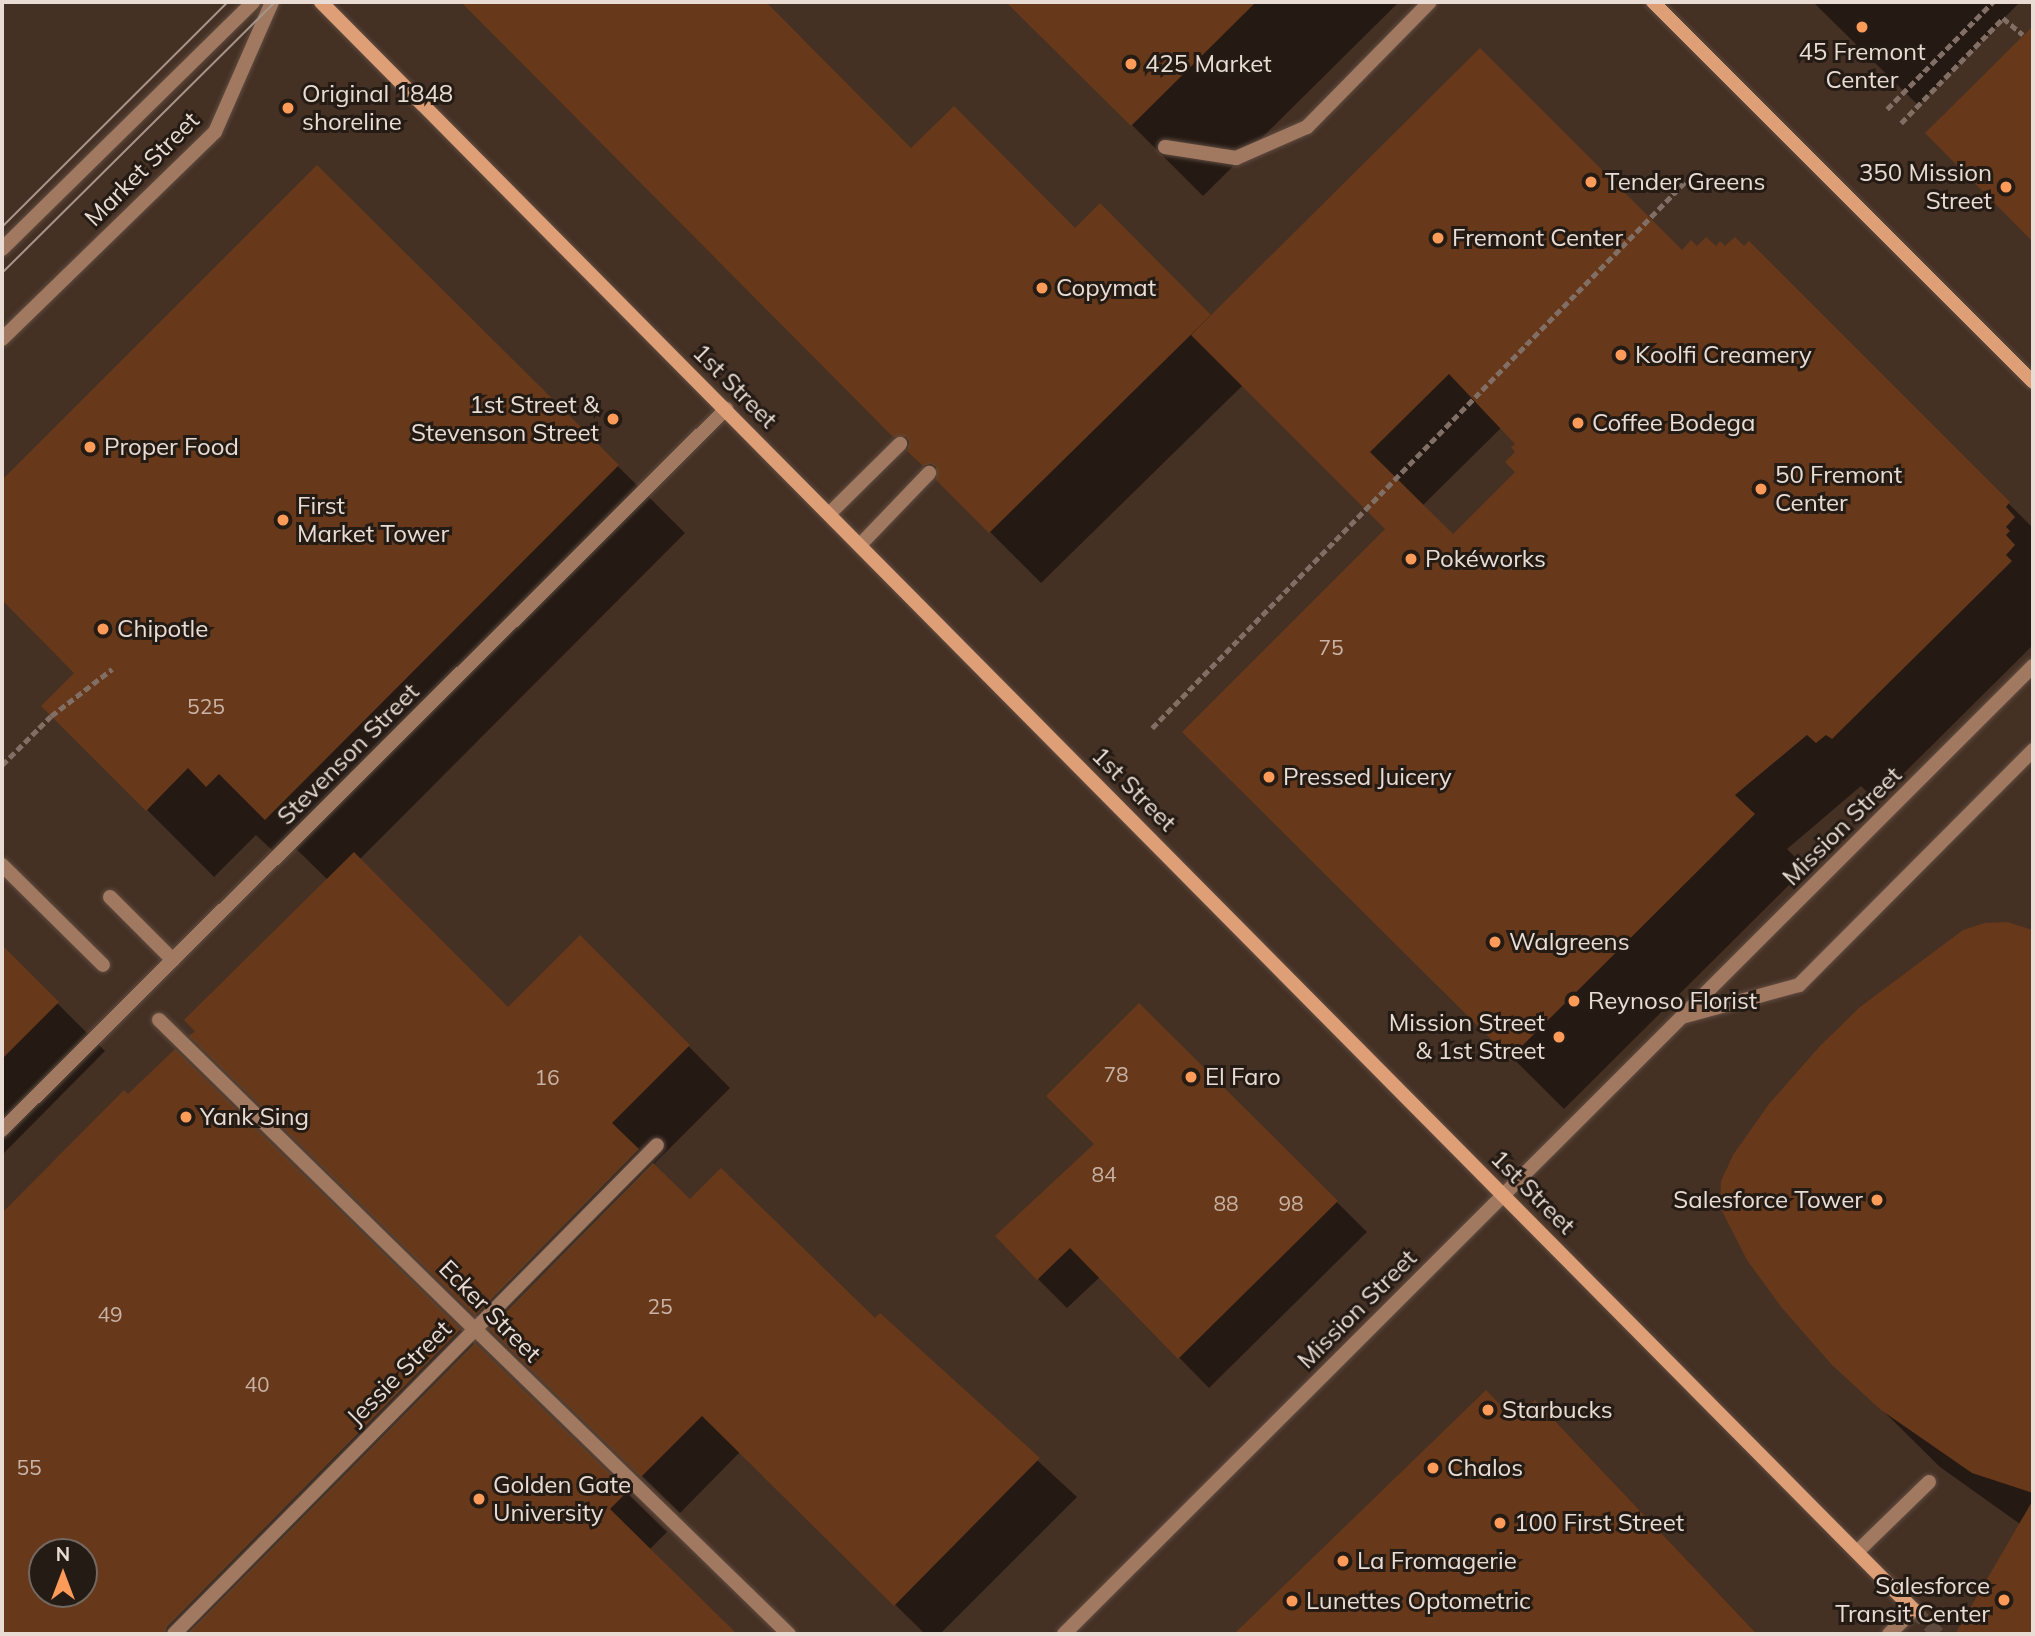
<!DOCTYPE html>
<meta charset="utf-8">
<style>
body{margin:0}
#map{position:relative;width:2035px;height:1636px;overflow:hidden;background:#453024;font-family:Mulish,sans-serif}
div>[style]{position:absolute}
.shadow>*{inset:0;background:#0007}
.building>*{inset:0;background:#67391a}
.secondary-tunnel>*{height:14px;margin-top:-7px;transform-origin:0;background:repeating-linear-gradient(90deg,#5e4a3e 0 14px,transparent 0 21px)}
.path>*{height:4.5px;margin-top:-2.25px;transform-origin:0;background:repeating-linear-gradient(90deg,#816f65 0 7px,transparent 0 10.5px)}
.roads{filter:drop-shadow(0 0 2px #5f4c40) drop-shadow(0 0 2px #5f4c40)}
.service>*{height:14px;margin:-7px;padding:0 7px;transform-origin:7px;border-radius:7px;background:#a17960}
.pedestrian>*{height:14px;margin:-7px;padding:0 7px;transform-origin:7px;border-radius:7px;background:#a17960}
.minor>*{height:14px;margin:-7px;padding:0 7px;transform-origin:7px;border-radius:7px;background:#a17960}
.tertiary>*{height:14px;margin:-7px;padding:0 7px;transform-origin:7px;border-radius:7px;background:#a17960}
.secondary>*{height:14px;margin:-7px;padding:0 7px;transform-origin:7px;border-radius:7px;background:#de9e76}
.tram>*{height:2px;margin:-1px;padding:0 1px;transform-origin:1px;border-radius:1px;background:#a4948a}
.dots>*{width:19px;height:19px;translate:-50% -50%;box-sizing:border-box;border:4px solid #241b15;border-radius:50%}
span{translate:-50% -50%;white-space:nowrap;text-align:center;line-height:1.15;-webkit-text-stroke:6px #241b15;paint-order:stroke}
.number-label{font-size:21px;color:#c8b3a6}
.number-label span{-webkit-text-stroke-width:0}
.poi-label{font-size:24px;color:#e9dcd4}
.left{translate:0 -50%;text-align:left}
.right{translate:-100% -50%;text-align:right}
.street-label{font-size:24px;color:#e9dcd4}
.frame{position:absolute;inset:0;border:4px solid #e9dcd4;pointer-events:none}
.north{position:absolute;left:28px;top:1538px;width:70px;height:70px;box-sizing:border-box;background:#241b15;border:2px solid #736861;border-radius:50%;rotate:0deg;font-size:19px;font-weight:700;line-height:28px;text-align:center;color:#e9dcd4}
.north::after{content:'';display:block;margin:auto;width:24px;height:32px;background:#fe9b59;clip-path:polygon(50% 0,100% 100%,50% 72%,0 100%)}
</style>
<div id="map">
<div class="shadow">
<div style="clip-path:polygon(evenodd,492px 2px,764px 2px,911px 150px,1075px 230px,1100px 205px,1212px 317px,1697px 248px,1744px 248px,1749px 244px,2033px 528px,2033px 645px,1886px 791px,1880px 786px,1870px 795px,1861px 786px,1787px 849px,1806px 868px,1564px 1109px,1185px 732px,1387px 529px,1243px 385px,1041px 583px,477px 16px,492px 2px,1502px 427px,1518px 444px,1517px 472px,1453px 536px,1422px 506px,1502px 427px)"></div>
<div style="clip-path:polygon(1009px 2px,1399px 2px,1203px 196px)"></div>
<div style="clip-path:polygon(1813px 2px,2020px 2px,1918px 105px)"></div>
<div style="clip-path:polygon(2033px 28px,2033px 239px,1928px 133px)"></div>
<div style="clip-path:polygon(317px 167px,685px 533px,360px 859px,508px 1009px,580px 937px,730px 1088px,653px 1165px,690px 1201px,875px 1321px,880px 1315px,1077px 1497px,940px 1634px,925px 1634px,740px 1452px,680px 1513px,234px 1078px,328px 880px,287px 840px,275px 853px,256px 835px,214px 877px,44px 706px,76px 673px,2px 597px,2px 585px,16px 571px,2px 557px,2px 483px)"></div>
<div style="clip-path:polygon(2023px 929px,2033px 934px,2033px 1634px,1955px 1634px,2026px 1525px,2020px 1524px,1940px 1467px,1860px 1388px,1722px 1207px,1727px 1168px,1758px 1121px)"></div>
<div style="clip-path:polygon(2px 948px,105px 1051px,2px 1155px)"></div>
<div style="clip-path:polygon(1139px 1006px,1367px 1232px,1209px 1388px,1100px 1277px,1067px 1308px,1038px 1279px,1096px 1144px)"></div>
<div style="clip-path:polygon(evenodd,175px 1052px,667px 1532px,649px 1550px,735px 1634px,2px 1634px,2px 1215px,124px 1093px,128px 1097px,175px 1052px,42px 1552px,84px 1552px,84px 1594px,42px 1594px,42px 1552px)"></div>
<div style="clip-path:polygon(1486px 1393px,1515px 1422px,1568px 1435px,1757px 1634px,1236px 1634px)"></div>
</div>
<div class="building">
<div style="clip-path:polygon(461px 2px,766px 2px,911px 148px,954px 106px,1075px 228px,1100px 203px,1211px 315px,989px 533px,936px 480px,936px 467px,931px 464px,923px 466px,907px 451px,909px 442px,906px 437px,893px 437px)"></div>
<div style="clip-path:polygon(1006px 2px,1256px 2px,1131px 126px)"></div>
<div style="clip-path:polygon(2033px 26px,2033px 242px,1925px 133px)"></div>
<div style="clip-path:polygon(evenodd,1480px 48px,1682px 250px,1691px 240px,1697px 246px,1706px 237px,1716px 246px,1720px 241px,1725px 246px,1735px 237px,1744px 246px,1749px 241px,2010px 502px,2006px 507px,2015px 517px,2006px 527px,2010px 531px,2006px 535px,2015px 545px,2006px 555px,2012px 561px,1832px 739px,1826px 735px,1816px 743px,1807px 735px,1735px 795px,1755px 814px,1510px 1058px,1182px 732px,1385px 529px,1191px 335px,1480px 48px,1449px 374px,1515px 444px,1511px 447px,1515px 452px,1505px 462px,1515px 472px,1453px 534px,1370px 452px,1449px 374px)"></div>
<div style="clip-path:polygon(317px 165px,619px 465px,265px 820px,219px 774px,206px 787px,188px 768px,146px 811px,41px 706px,74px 673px,2px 600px,2px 480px)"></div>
<div style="clip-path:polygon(354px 852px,508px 1007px,580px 935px,690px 1045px,612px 1123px,639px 1149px,475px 1316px,189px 1036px,195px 1031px,184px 1020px)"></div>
<div style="clip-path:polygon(2007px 922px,2033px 930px,2033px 1493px,1972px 1473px,1881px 1410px,1832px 1365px,1782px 1308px,1747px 1260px,1720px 1207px,1721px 1181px,1733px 1155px,1769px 1104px,1819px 1047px,1860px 1007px,1963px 930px,1985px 923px)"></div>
<div style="clip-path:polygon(2px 945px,59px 1002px,2px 1059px)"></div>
<div style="clip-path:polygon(1139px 1003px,1338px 1201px,1178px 1359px,1070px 1248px,1037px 1280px,995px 1236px,1094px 1144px,1046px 1096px)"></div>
<div style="clip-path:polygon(evenodd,175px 1049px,461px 1329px,167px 1627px,165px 1634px,2px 1634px,2px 1213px,124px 1090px,128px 1094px,175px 1049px,42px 1552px,84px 1552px,84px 1594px,42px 1594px,42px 1552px)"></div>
<div style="clip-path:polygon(653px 1163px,690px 1199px,721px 1168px,875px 1318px,880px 1313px,1040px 1458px,894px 1606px,702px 1416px,641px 1477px,489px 1329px)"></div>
<div style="clip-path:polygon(475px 1343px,628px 1491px,610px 1509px,737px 1634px,187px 1634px)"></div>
<div style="clip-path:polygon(1486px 1390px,1515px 1420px,1535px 1400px,1757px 1634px,1234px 1634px)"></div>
<div style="clip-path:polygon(2033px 1500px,2033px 1634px,1955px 1634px)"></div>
</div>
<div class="secondary-tunnel">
<div style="left:1914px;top:1610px;width:34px;rotate:45deg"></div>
</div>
<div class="path">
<div style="left:1887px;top:109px;width:151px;rotate:-45.3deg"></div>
<div style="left:1901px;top:123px;width:146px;rotate:-45.8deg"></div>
<div style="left:2003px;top:18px;width:26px;rotate:40deg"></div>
<div style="left:1152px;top:728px;width:766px;rotate:-45.69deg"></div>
<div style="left:2px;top:765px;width:69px;rotate:-45deg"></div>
<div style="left:51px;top:716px;width:77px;rotate:-37.6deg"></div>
</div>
<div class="roads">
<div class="service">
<div style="left:1165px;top:147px;width:72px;rotate:8.8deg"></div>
<div style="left:1236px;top:158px;width:77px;rotate:-23.6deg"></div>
<div style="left:1307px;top:127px;width:175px;rotate:-45.5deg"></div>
<div style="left:829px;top:514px;width:100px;rotate:-44.6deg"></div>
<div style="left:860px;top:545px;width:100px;rotate:-46.2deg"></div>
<div style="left:110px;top:897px;width:89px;rotate:45deg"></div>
<div style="left:1682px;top:1017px;width:121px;rotate:-15.3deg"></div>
<div style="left:1799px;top:985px;width:332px;rotate:-45.1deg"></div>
<div style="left:1858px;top:1551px;width:99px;rotate:-44.2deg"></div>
</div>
<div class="pedestrian">
<div style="left:2px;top:865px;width:142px;rotate:44.7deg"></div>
<div style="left:159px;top:1020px;width:442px;rotate:44.4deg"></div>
</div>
<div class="minor">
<div style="left:2px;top:1130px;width:1022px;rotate:-44.88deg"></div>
<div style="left:475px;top:1329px;width:438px;rotate:44.2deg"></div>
<div style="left:174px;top:1634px;width:687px;rotate:-45.35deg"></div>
<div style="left:1889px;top:1634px;width:35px;rotate:-44deg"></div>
</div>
<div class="tertiary">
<div style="left:2px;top:249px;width:352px;rotate:-44.5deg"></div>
<div style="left:2px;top:339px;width:297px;rotate:-44.2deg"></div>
<div style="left:215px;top:132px;width:142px;rotate:-66.3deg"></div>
<div style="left:1064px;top:1634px;width:1370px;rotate:-44.97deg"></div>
</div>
<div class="secondary">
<div style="left:321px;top:2px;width:2263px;rotate:45.27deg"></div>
<div style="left:1653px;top:2px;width:537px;rotate:45deg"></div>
</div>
</div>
<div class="tram">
<div style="left:2px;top:227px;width:319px;rotate:-44.9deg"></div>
<div style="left:2px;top:273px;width:385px;rotate:-44.8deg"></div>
</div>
<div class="dots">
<div style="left:1862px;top:27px;background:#fe9b59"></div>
<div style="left:1131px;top:64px;background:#fe9b59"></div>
<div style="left:288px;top:108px;background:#fe9b59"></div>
<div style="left:1591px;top:182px;background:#fe9b59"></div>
<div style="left:2006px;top:187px;background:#fe9b59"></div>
<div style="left:1438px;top:238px;background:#fe9b59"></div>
<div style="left:1042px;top:288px;background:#fe9b59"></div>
<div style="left:1621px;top:355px;background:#fe9b59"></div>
<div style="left:613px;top:419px;background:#fe9b59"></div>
<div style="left:1578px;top:423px;background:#fe9b59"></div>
<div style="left:90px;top:447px;background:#fe9b59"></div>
<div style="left:1761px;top:489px;background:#fe9b59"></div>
<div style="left:283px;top:520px;background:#fe9b59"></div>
<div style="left:1411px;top:559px;background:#fe9b59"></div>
<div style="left:103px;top:629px;background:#fe9b59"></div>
<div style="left:1269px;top:777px;background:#fe9b59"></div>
<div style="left:1495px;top:942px;background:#fe9b59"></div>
<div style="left:1574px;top:1001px;background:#fe9b59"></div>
<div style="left:1559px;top:1037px;background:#fe9b59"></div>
<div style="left:1191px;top:1077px;background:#fe9b59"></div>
<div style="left:186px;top:1117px;background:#fe9b59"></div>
<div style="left:1877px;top:1200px;background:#fe9b59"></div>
<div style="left:1488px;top:1410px;background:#fe9b59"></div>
<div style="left:1433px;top:1468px;background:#fe9b59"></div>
<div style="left:479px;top:1499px;background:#fe9b59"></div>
<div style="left:1500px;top:1523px;background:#fe9b59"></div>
<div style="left:1343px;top:1561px;background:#fe9b59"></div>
<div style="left:2004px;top:1600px;background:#fe9b59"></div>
<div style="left:1292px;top:1601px;background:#fe9b59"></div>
</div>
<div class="number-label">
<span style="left:1331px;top:647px">75</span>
<span style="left:206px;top:706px">525</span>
<span style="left:1116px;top:1074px">78</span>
<span style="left:547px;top:1077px">16</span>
<span style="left:1104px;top:1174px">84</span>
<span style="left:1226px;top:1203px">88</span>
<span style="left:1291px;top:1203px">98</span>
<span style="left:660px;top:1306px">25</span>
<span style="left:110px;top:1314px">49</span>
<span style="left:257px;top:1384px">40</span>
<span style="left:29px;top:1467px">55</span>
</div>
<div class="poi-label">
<span style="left:1862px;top:66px">45 Fremont<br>Center</span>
<span class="left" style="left:1145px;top:64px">425 Market</span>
<span class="left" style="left:302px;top:108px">Original 1848<br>shoreline</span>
<span class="right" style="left:1992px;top:187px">350 Mission<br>Street</span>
<span class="left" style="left:1605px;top:182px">Tender Greens</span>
<span class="left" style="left:1452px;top:238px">Fremont Center</span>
<span class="left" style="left:1056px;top:288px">Copymat</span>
<span class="left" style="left:1635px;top:355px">Koolfi Creamery</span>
<span class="right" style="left:599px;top:419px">1st Street &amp;<br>Stevenson Street</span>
<span class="left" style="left:1592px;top:423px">Coffee Bodega</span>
<span class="left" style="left:104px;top:447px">Proper Food</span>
<span class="left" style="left:1775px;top:489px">50 Fremont<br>Center</span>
<span class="left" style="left:297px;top:520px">First<br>Market Tower</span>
<span class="left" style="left:1425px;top:559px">Pokéworks</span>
<span class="left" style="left:117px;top:629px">Chipotle</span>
<span class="left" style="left:1283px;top:777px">Pressed Juicery</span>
<span class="left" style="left:1509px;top:942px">Walgreens</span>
<span class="left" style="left:1588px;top:1001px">Reynoso Florist</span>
<span class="right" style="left:1545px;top:1037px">Mission Street<br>&amp; 1st Street</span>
<span class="left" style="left:1205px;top:1077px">El Faro</span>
<span class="left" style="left:200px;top:1117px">Yank Sing</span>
<span class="right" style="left:1863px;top:1200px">Salesforce Tower</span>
<span class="left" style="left:1502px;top:1410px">Starbucks</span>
<span class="left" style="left:1447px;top:1468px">Chalos</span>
<span class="left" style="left:493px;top:1499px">Golden Gate<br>University</span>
<span class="left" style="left:1514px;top:1523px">100 First Street</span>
<span class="left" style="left:1357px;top:1561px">La Fromagerie</span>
<span class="right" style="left:1990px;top:1600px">Salesforce<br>Transit Center</span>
<span class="left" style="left:1306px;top:1601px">Lunettes Optometric</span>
</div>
<div class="street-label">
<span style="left:142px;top:169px;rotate:-45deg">Market Street</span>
<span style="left:735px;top:386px;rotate:45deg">1st Street</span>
<span style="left:348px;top:754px;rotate:-45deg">Stevenson Street</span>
<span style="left:1134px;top:789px;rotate:45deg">1st Street</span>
<span style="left:1842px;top:826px;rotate:-45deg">Mission Street</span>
<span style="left:1533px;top:1192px;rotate:45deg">1st Street</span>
<span style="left:1357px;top:1309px;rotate:-45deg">Mission Street</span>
<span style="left:490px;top:1311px;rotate:45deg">Ecker Street</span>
<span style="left:399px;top:1373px;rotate:-45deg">Jessie Street</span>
</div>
<div class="frame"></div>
<div class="north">N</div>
</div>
